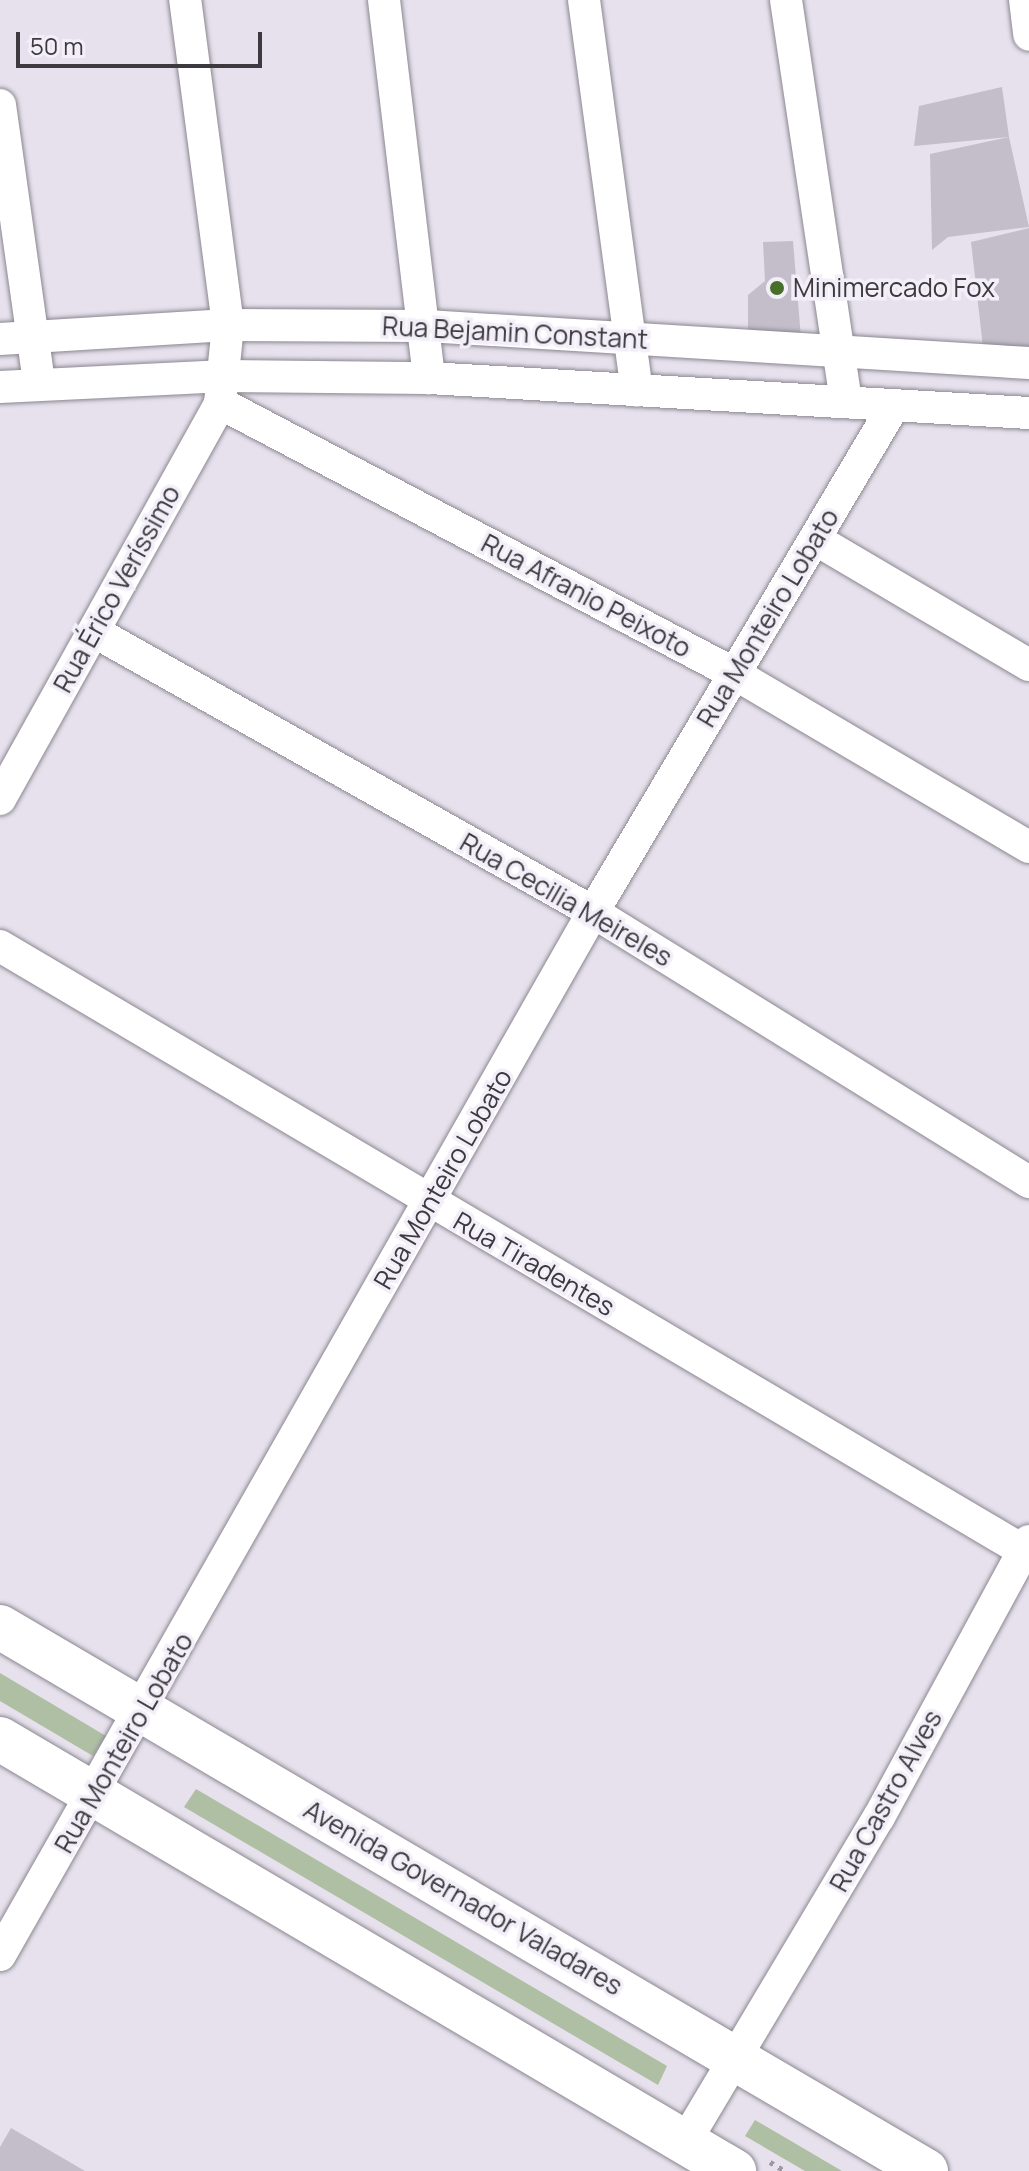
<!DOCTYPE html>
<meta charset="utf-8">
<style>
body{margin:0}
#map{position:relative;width:1029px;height:2171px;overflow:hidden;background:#e6e1ec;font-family:Manrope,sans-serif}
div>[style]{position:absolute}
.green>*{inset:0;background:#aebfa3}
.building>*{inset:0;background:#c3bec9}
.path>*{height:5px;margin-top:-2.5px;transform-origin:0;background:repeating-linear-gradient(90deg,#9c99a1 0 4px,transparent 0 10px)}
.roads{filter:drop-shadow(0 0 2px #8b8791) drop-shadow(0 0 2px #8b8791)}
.minor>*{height:32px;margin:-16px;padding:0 16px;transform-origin:16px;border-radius:16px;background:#fff}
.secondary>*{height:44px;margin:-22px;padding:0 22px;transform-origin:22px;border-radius:22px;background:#fff}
.dots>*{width:22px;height:22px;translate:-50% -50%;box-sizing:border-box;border:4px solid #f3eff9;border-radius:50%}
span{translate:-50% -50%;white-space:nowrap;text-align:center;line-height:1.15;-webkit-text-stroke:7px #f3eff9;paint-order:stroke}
.poi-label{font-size:26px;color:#3c3a3f}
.left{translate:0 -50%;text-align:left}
.street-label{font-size:26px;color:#3c3a3f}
.scale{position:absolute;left:16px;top:32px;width:246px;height:36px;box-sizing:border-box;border:4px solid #3c3a3f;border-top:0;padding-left:10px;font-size:24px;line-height:28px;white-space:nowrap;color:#3c3a3f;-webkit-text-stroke:6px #f3eff9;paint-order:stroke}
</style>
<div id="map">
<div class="green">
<div style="clip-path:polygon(0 1673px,106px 1736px,93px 1756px,0 1701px)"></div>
<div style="clip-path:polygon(196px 1789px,667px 2066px,658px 2085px,184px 1807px)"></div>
<div style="clip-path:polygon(755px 2120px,842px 2171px,805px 2171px,745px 2136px)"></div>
</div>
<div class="building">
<div style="clip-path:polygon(1002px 87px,1009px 137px,914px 146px,919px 106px)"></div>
<div style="clip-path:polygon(1009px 137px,1029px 227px,948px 237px,932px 250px,930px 154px)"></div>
<div style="clip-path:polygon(1029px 228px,1029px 349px,983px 347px,971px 242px)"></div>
<div style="clip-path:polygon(793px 241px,801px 338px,748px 338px,748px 295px,765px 281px,763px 242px)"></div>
<div style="clip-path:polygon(11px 2128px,85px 2171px,0 2171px,0 2147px)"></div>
</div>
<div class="path">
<div style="left:770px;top:2162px;width:17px;rotate:31deg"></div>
</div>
<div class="roads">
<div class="minor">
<div style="left:384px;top:0;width:381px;rotate:83.2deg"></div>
<div style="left:584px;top:0;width:394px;rotate:82.3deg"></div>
<div style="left:786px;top:0;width:406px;rotate:81.5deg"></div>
<div style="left:1025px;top:0;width:35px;rotate:83deg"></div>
<div style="left:0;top:105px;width:282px;rotate:82deg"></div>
<div style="left:0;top:339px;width:228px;rotate:-3.5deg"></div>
<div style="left:228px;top:325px;width:199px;rotate:0.3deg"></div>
<div style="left:427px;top:326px;width:603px;rotate:3.52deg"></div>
<div style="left:0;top:387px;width:226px;rotate:-2.8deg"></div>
<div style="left:226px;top:376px;width:203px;rotate:0.6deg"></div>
<div style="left:429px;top:378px;width:601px;rotate:3.34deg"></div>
<div style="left:220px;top:403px;width:582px;rotate:27.75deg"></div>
<div style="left:735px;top:674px;width:341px;rotate:30.5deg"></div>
<div style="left:815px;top:539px;width:248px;rotate:30.5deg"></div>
<div style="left:95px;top:632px;width:571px;rotate:29.35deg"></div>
<div style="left:593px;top:912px;width:513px;rotate:31.77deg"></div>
<div style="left:0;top:799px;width:453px;rotate:-60.9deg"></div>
<div style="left:220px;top:403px;width:78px;rotate:-84.1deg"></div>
<div style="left:228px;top:325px;width:328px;rotate:-97.5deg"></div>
<div style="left:0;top:946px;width:1195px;rotate:30.58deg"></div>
<div style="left:0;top:1955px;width:1200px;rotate:-60.38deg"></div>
<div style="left:593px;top:912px;width:587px;rotate:-59.29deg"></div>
<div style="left:685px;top:2142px;width:378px;rotate:-59.2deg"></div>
<div style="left:879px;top:1817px;width:314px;rotate:-61.5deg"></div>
</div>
<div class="secondary">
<div style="left:0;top:1627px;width:1074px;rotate:30.43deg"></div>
<div style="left:0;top:1739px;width:852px;rotate:30.48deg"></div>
</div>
</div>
<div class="dots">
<div style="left:777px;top:288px;background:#486f29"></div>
</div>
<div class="poi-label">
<span class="left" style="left:793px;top:288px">Minimercado Fox</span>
</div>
<div class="street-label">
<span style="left:515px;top:333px;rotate:3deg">Rua Bejamin Constant</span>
<span style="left:117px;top:589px;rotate:-61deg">Rua Érico Veríssimo</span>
<span style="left:586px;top:596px;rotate:28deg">Rua Afranio Peixoto</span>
<span style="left:768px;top:618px;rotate:-59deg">Rua Monteiro Lobato</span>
<span style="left:566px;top:900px;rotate:30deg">Rua Cecilia Meireles</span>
<span style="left:443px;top:1179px;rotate:-60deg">Rua Monteiro Lobato</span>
<span style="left:534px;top:1264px;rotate:30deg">Rua Tiradentes</span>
<span style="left:124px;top:1743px;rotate:-60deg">Rua Monteiro Lobato</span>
<span style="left:886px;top:1801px;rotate:-61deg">Rua Castro Alves</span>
<span style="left:463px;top:1898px;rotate:30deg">Avenida Governador Valadares</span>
</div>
<div class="scale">50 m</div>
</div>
